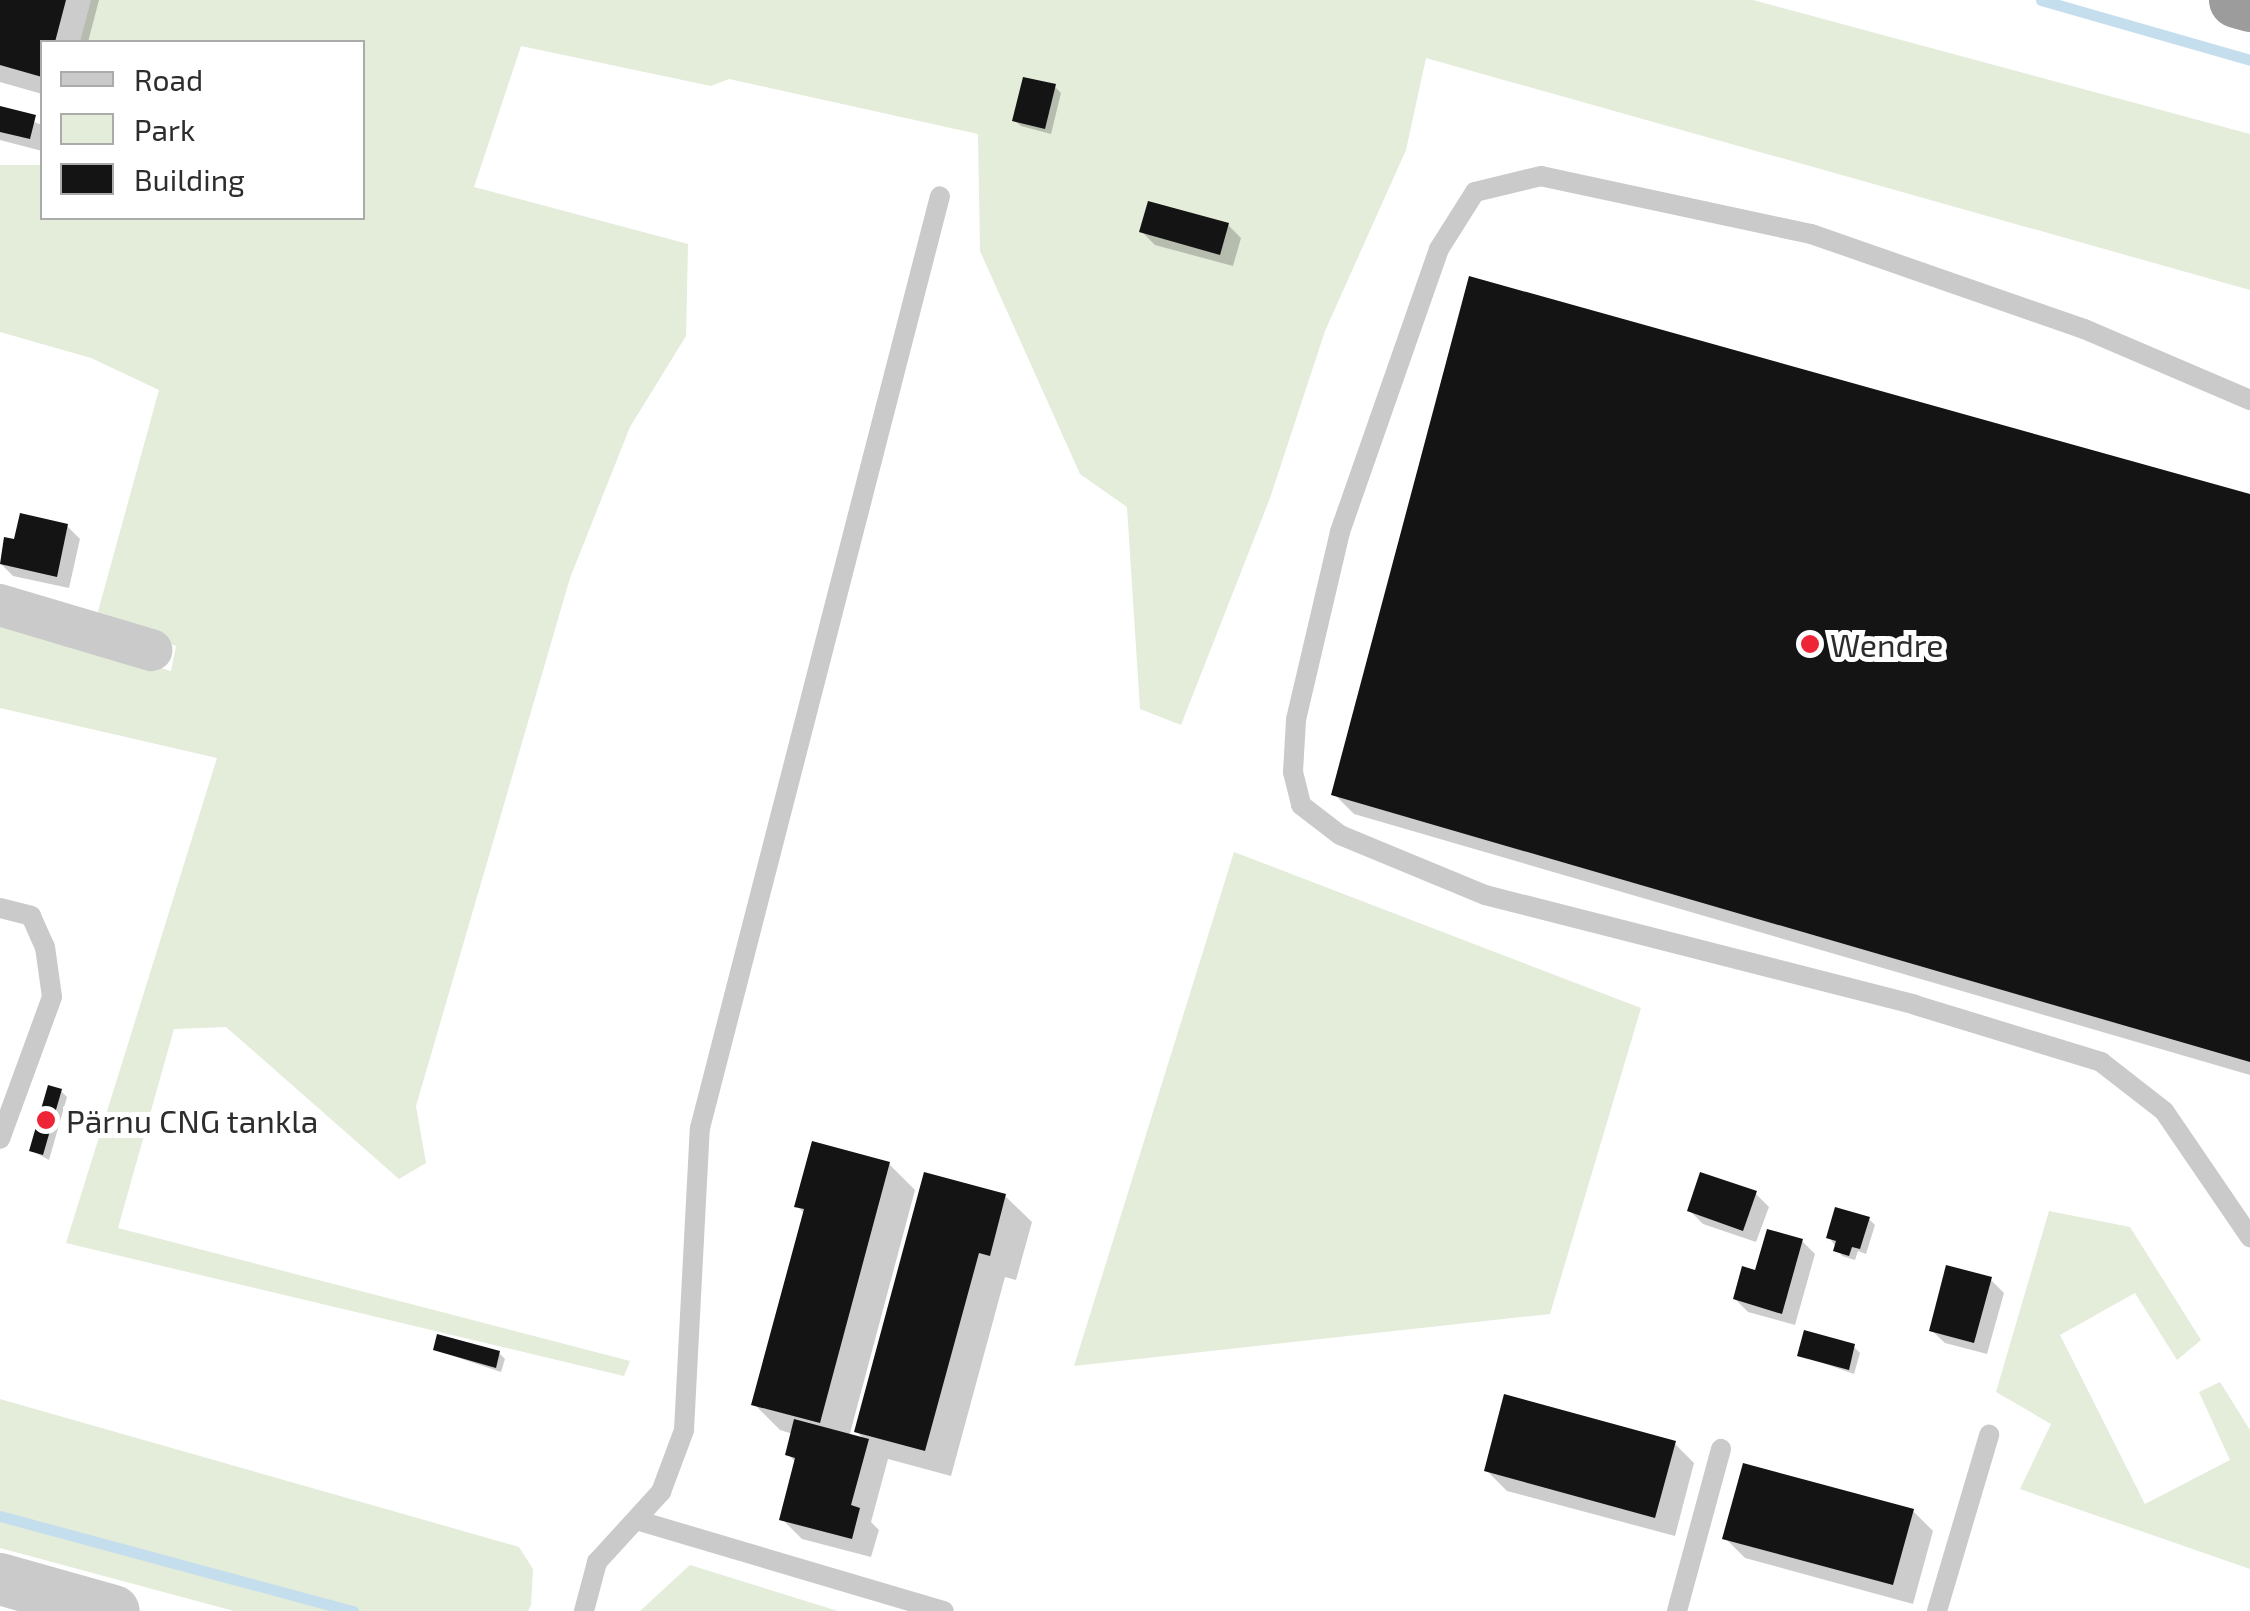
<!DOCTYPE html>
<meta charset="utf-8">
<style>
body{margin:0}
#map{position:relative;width:2250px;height:1611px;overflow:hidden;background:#fff;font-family:"Exo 2",sans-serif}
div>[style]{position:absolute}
.green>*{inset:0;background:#e4ecda}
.shadow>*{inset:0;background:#0003}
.stream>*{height:11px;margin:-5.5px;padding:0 5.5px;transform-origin:5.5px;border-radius:5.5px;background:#c5deed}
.building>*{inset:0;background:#141414}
.service>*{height:20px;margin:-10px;padding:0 10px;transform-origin:10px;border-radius:10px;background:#cacaca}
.minor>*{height:42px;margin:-21px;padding:0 21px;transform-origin:21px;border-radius:21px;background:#cacaca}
.tertiary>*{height:52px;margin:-26px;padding:0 26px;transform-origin:26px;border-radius:26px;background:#cacaca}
.trunk>*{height:55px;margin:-27.5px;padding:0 27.5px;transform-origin:27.5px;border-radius:27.5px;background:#9c9c9c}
.dots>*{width:28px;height:28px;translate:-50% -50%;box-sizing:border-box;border:5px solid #fff;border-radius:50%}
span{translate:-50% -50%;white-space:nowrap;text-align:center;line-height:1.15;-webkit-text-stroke:10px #fff;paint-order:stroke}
.poi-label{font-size:32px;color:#2d2d2d}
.left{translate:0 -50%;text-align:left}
.legend{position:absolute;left:40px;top:40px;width:325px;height:180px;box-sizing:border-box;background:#fff;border:2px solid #ababab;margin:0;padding:12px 18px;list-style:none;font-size:30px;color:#2d2d2d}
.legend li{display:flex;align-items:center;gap:20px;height:50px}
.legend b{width:50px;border:2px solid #ababab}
</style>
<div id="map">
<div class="green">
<div style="clip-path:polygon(91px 0,1753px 0,2250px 134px,2250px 290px,1426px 58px,1406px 150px,1325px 331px,1270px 498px,1181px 725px,1140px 709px,1127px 507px,1080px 474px,980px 251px,978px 134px,729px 79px,711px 86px,521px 46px,474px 187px,688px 244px,686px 336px,630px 427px,570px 578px,416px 1106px,426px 1163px,399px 1179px,226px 1027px,174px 1029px,118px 1228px,630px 1361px,624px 1376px,66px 1243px,217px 758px,0 708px,0 621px,171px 671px,176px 646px,97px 615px,159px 390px,91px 358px,0 332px,0 165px,42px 165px,42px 218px,362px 218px,362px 42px,80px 42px)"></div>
<div style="clip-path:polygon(1234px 852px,1641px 1008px,1550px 1314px,1074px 1366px)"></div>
<div style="clip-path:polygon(2049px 1211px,2130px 1227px,2201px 1340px,2177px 1360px,2135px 1293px,2060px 1335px,2145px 1504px,2230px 1460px,2199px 1392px,2220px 1382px,2250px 1430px,2250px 1569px,2020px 1489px,2051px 1424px,1996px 1392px)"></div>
<div style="clip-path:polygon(0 1399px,519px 1547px,533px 1569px,531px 1605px,528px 1611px,234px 1611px,0 1548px)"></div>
<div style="clip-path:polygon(690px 1565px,838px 1611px,640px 1611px)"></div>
</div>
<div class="shadow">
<div style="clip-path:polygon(0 0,99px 0,88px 42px,42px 42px,42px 94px,0 82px)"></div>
<div style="clip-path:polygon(1055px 87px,1061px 93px,1051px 134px,1021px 126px,1015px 121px)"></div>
<div style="clip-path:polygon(0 109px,42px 125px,42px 151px,0 140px)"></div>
<div style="clip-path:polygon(1228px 225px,1241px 238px,1233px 266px,1155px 245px,1142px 232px)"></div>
<div style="clip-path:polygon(2250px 497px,2250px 1075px,1354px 814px,1334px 794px)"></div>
<div style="clip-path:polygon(67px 526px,80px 539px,69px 588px,13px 576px,0 563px,16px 542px)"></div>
<div style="clip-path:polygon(61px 1091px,67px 1097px,49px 1160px,32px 1151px)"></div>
<div style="clip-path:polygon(889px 1164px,915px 1190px,849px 1437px,866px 1441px,856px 1431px,1005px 1196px,1032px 1222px,1016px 1280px,1005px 1277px,951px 1476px,888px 1459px,871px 1522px,879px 1530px,871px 1557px,802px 1539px,782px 1519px,797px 1464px,788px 1454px,793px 1434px,780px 1430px,754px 1404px,805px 1214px,797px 1206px)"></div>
<div style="clip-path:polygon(1756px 1194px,1769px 1207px,1756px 1242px,1703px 1224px,1690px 1211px)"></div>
<div style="clip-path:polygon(1869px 1219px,1875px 1225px,1866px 1254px,1858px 1251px,1855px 1260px,1842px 1256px,1829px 1237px)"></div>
<div style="clip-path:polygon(1802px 1241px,1815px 1254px,1795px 1325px,1748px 1312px,1735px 1299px,1756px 1274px)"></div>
<div style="clip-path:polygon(1991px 1280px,2004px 1293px,1987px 1354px,1945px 1343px,1931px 1330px)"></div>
<div style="clip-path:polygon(1854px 1347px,1860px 1353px,1854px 1374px,1800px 1355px)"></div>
<div style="clip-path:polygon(435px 1350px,499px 1353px,505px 1359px,501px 1372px)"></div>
<div style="clip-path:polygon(1674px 1443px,1694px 1463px,1675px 1536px,1507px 1491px,1487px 1471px)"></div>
<div style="clip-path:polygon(1913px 1511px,1933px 1531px,1913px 1604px,1745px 1558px,1725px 1538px)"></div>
</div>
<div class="stream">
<div style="left:2041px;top:0;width:217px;rotate:16deg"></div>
<div style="left:0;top:1516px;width:366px;rotate:15.1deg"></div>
</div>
<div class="building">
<div style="clip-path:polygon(0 0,66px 0,55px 42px,42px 42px,42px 77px,0 65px)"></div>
<div style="clip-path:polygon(1023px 77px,1056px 84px,1045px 129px,1012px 121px)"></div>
<div style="clip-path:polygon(0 106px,36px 115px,30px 139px,0 132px)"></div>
<div style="clip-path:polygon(1148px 201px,1229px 223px,1220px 255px,1139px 232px)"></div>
<div style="clip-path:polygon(1469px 276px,2250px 494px,2250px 1062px,1331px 795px)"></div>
<div style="clip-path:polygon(20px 513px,68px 524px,57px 577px,0 564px,4px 537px,14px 539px)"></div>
<div style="clip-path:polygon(48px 1085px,62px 1089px,43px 1155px,29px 1151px)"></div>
<div style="clip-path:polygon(812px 1141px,890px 1162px,820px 1423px,751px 1405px,804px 1209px,794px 1207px)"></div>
<div style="clip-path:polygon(924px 1172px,1006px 1194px,990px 1256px,979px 1253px,925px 1451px,854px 1432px)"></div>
<div style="clip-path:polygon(1700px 1172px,1757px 1191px,1743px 1231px,1687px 1211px)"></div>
<div style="clip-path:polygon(1835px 1207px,1870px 1217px,1860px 1249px,1852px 1247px,1849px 1256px,1833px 1251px,1836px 1241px,1826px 1238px)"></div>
<div style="clip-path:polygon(1767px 1229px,1803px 1239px,1782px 1314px,1733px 1299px,1742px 1266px,1755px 1270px)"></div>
<div style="clip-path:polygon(1946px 1265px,1992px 1277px,1974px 1343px,1929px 1331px)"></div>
<div style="clip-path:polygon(1804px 1330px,1855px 1344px,1849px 1370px,1797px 1356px)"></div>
<div style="clip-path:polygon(437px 1334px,500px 1351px,496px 1368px,433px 1350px)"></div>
<div style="clip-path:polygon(1504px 1394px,1676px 1441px,1655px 1518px,1484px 1471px)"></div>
<div style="clip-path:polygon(794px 1419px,869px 1439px,851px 1505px,860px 1508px,852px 1539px,779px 1520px,795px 1458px,785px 1455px)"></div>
<div style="clip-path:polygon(1743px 1463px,1914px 1509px,1893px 1585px,1722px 1539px)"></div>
</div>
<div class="service">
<div style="left:2250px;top:400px;width:181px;rotate:-156.8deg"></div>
<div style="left:2084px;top:329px;width:289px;rotate:-160.8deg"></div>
<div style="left:1811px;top:234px;width:276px;rotate:-167.9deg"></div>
<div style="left:1541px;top:176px;width:68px;rotate:166.4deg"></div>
<div style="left:1475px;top:192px;width:67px;rotate:122.3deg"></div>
<div style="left:1439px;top:249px;width:300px;rotate:109.3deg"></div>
<div style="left:1340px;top:532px;width:193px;rotate:103.2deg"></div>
<div style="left:1296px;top:720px;width:52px;rotate:93.3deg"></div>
<div style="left:1293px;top:772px;width:34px;rotate:76deg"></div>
<div style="left:1301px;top:805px;width:49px;rotate:37.6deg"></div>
<div style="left:1340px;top:835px;width:157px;rotate:22.5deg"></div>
<div style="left:1485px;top:895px;width:444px;rotate:14.3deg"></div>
<div style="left:1915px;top:1005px;width:195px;rotate:17deg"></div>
<div style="left:2101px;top:1062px;width:80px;rotate:37.9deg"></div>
<div style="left:2164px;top:1111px;width:153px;rotate:55.7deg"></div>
<div style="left:0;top:908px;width:32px;rotate:14deg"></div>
<div style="left:31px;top:916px;width:34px;rotate:66deg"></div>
<div style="left:45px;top:947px;width:50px;rotate:82deg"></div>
<div style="left:52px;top:997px;width:151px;rotate:110.1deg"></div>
<div style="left:636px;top:1520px;width:321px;rotate:16.5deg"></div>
<div style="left:584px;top:1611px;width:51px;rotate:-75.1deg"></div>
<div style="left:597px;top:1562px;width:95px;rotate:-47.6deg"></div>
<div style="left:661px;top:1492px;width:66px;rotate:-69.6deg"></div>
<div style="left:684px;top:1430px;width:302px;rotate:-87deg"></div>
<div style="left:700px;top:1128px;width:962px;rotate:-75.56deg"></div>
<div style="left:1677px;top:1611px;width:168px;rotate:-74.8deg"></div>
<div style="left:1937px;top:1611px;width:184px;rotate:-73.5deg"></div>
</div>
<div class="minor">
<div style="left:0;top:605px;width:158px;rotate:16.6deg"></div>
</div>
<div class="tertiary">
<div style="left:0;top:1579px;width:118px;rotate:15.7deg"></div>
</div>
<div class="trunk">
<div style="left:2236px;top:0;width:15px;rotate:16deg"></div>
</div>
<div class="dots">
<div style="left:1810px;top:644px;background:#ee2537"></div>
<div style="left:46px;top:1120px;background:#ee2537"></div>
</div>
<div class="poi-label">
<span class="left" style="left:1830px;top:644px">Wendre</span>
<span class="left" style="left:66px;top:1120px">Pärnu CNG tankla</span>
</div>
<ul class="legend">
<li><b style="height:12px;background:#cacaca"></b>Road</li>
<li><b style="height:28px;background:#e4ecda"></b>Park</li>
<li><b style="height:28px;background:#141414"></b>Building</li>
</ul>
</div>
